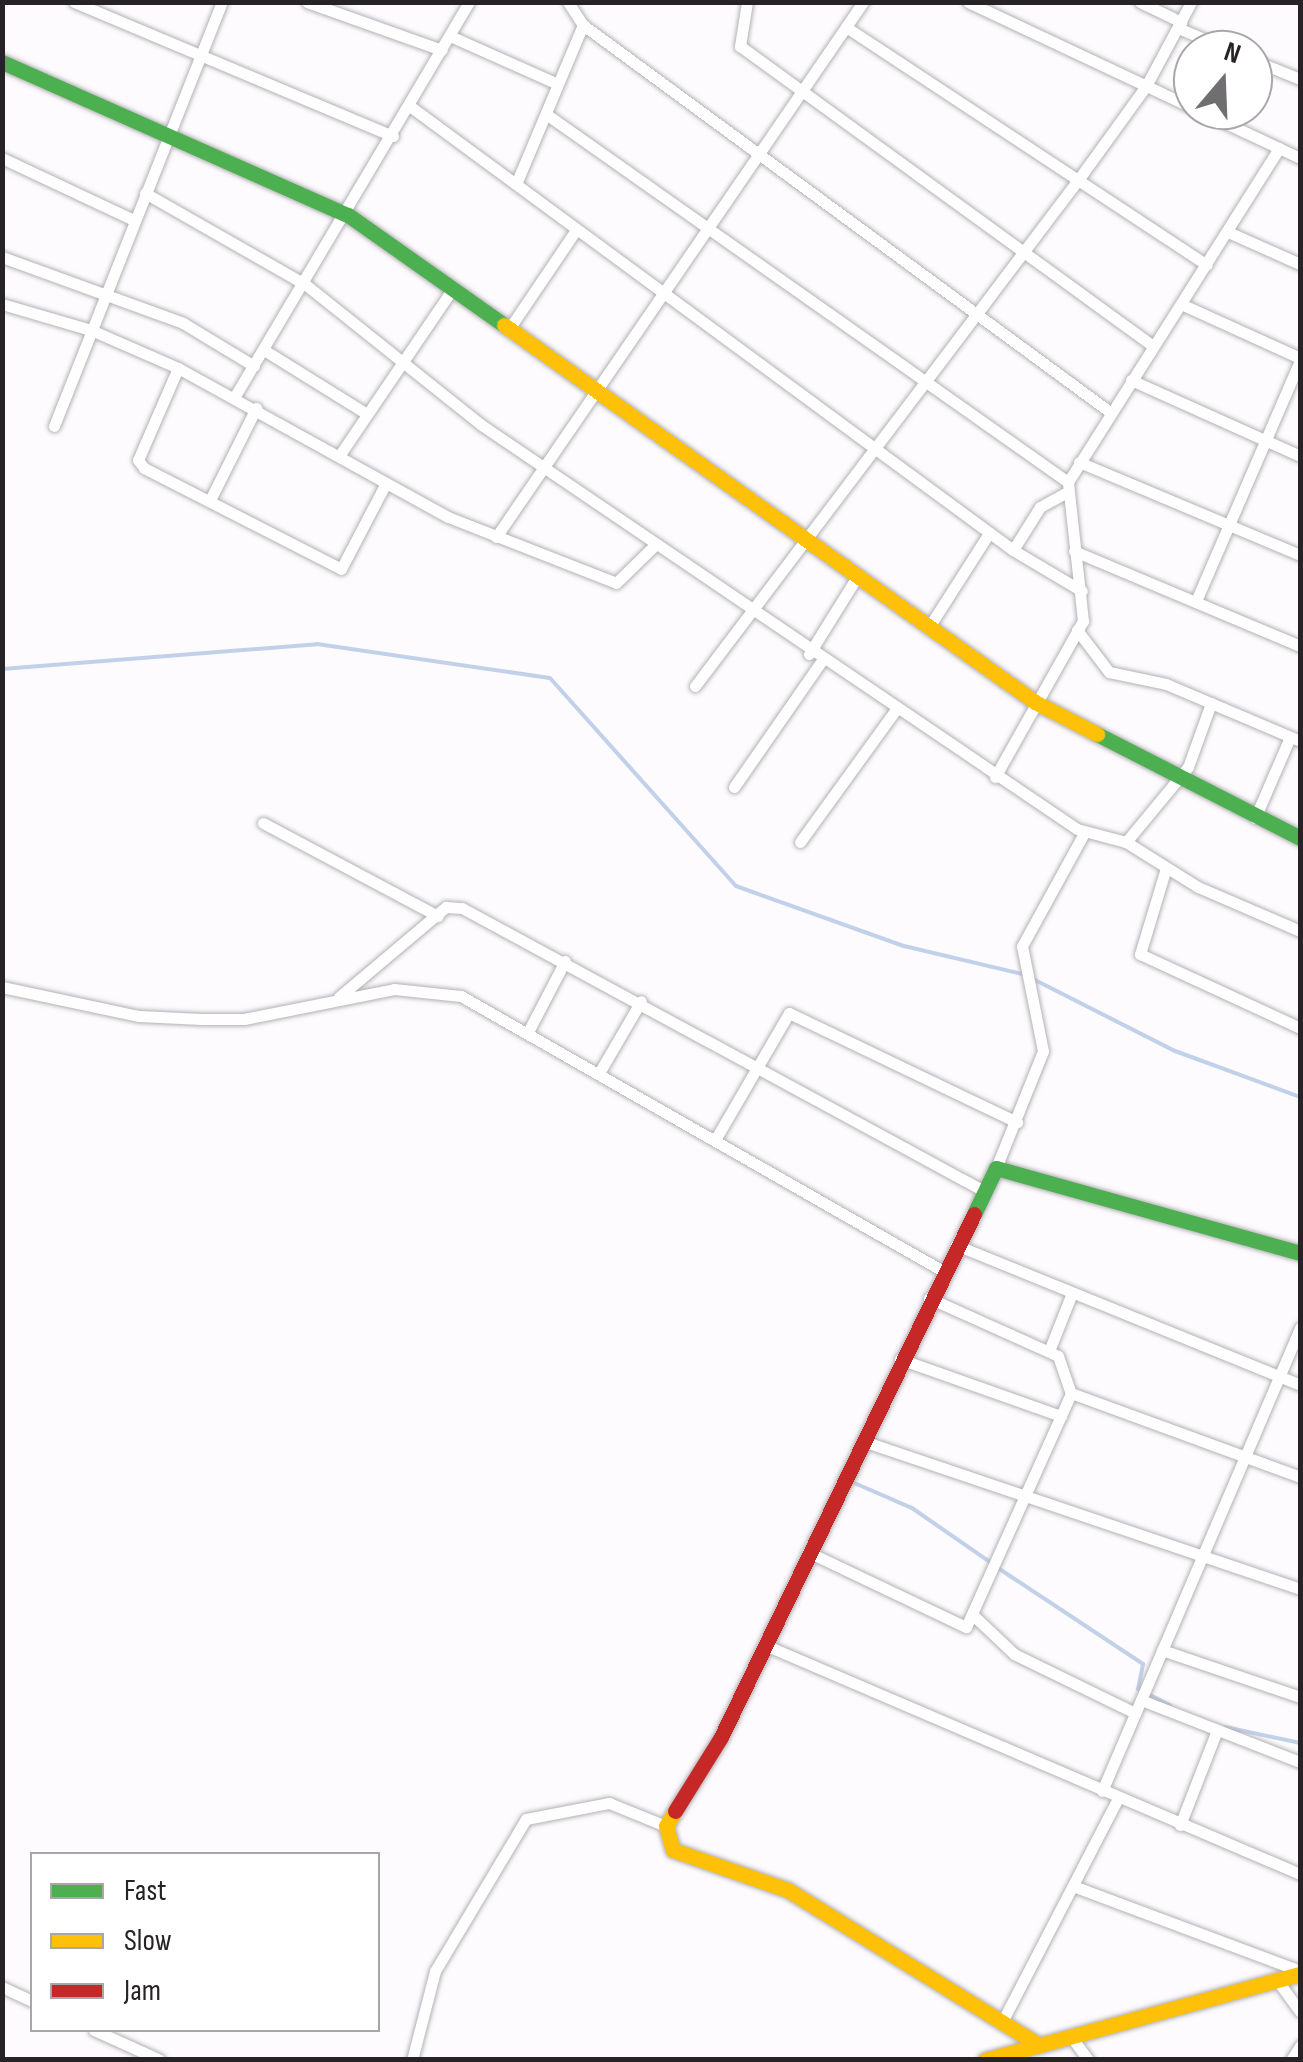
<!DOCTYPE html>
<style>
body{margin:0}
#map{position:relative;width:1303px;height:2062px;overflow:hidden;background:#fdfbfe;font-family:"Sofia Sans Condensed",sans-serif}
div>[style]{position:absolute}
.stream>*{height:4px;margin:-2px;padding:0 2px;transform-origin:2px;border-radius:2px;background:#c2d1ea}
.roads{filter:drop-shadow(0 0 2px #b3b1b4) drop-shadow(0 0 2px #b3b1b4)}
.street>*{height:11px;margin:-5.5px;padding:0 5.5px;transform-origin:5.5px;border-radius:5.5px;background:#fffeff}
.fast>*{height:15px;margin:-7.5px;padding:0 7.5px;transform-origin:7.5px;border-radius:7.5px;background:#4caf50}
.slow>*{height:15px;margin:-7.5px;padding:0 7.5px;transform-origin:7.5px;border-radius:7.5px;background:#ffc107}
.jam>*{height:15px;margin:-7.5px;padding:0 7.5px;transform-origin:7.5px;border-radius:7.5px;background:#c62828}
span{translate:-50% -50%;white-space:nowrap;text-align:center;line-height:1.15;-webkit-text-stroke:8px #fff;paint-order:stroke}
.frame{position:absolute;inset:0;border:5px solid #262226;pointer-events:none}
.legend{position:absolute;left:30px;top:1852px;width:350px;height:180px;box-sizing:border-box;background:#fff;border:2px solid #a8a7a8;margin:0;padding:12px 18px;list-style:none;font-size:30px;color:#262226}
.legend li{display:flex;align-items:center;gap:20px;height:50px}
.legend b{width:50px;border:2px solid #a8a7a8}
.north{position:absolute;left:1173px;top:30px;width:100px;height:100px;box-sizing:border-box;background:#fff;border:2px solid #a8a7a8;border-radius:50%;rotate:19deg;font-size:28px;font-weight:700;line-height:40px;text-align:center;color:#262226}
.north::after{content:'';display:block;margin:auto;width:35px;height:45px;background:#716e72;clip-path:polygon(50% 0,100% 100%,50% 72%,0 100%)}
</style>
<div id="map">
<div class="stream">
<div style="left:2px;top:669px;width:316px;rotate:-4.5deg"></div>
<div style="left:317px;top:644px;width:235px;rotate:8.3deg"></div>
<div style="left:550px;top:678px;width:279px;rotate:48.2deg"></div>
<div style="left:736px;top:886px;width:178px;rotate:19.7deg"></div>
<div style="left:904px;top:946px;width:121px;rotate:13.3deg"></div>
<div style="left:1031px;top:978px;width:161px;rotate:26.9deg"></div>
<div style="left:1175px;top:1051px;width:133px;rotate:20.2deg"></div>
<div style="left:852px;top:1482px;width:65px;rotate:23.4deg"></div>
<div style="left:912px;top:1508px;width:95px;rotate:34.7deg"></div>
<div style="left:998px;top:1568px;width:174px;rotate:33.5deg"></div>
<div style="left:1143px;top:1664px;width:25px;rotate:101deg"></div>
<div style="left:1138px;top:1689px;width:36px;rotate:27deg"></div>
<div style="left:1225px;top:1727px;width:77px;rotate:12deg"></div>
</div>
<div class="roads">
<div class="street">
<div style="left:74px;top:2px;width:346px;rotate:22.8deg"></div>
<div style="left:307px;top:2px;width:143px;rotate:19.6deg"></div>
<div style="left:568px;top:2px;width:27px;rotate:57deg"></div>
<div style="left:583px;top:25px;width:654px;rotate:36.29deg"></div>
<div style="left:747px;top:2px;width:45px;rotate:99deg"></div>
<div style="left:740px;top:46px;width:510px;rotate:35.99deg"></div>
<div style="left:968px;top:2px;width:249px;rotate:25.2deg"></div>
<div style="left:1140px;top:2px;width:46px;rotate:26deg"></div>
<div style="left:846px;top:27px;width:432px;rotate:33.4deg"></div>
<div style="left:1178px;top:28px;width:56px;rotate:22.9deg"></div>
<div style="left:450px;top:36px;width:118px;rotate:24deg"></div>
<div style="left:1253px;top:60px;width:51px;rotate:22deg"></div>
<div style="left:411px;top:107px;width:747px;rotate:36.35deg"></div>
<div style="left:1013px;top:550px;width:80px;rotate:30.7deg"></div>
<div style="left:1198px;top:110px;width:113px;rotate:25.2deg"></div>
<div style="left:546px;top:114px;width:639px;rotate:35.18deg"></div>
<div style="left:2px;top:158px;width:146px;rotate:25.2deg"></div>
<div style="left:516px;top:184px;width:173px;rotate:-67.2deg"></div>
<div style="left:145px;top:193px;width:185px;rotate:29.7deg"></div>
<div style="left:306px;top:285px;width:223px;rotate:38.6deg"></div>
<div style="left:480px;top:424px;width:721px;rotate:34.15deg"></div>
<div style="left:1077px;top:829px;width:51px;rotate:14.9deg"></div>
<div style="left:1126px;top:842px;width:85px;rotate:32deg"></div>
<div style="left:1198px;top:887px;width:111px;rotate:23.3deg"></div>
<div style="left:1228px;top:232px;width:79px;rotate:24deg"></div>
<div style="left:2px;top:257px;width:193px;rotate:20deg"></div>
<div style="left:183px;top:323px;width:83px;rotate:31.2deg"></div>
<div style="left:2px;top:304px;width:93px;rotate:16.3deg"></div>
<div style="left:91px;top:330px;width:95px;rotate:23.6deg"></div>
<div style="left:178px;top:368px;width:308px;rotate:28.9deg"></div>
<div style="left:448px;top:517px;width:180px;rotate:21.4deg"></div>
<div style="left:616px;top:583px;width:54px;rotate:-44.3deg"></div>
<div style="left:1181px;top:304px;width:131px;rotate:24.4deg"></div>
<div style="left:511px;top:326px;width:116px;rotate:-55.9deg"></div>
<div style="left:264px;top:350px;width:121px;rotate:31.9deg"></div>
<div style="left:178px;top:368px;width:100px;rotate:113.5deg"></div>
<div style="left:138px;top:460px;width:10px;rotate:53deg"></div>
<div style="left:144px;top:468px;width:221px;rotate:27.1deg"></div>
<div style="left:341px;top:569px;width:97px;rotate:-62.4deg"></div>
<div style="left:1131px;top:380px;width:185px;rotate:24.2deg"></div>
<div style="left:235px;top:396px;width:458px;rotate:-59.3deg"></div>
<div style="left:54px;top:426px;width:456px;rotate:-68.4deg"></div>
<div style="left:339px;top:456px;width:204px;rotate:-55.8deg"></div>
<div style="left:1079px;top:462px;width:240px;rotate:22.8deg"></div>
<div style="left:210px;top:500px;width:103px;rotate:-63.4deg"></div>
<div style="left:496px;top:537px;width:649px;rotate:-55.55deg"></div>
<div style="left:1013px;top:550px;width:51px;rotate:-57.9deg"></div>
<div style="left:1040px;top:507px;width:29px;rotate:-29deg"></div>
<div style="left:1074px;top:551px;width:245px;rotate:22.8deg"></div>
<div style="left:1196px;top:601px;width:262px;rotate:-66.6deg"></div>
<div style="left:929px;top:627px;width:112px;rotate:-57.4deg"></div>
<div style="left:1077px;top:630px;width:53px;rotate:52.7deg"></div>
<div style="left:1109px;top:672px;width:58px;rotate:11.9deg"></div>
<div style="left:1166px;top:684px;width:146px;rotate:23deg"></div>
<div style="left:809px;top:654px;width:91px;rotate:-58.1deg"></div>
<div style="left:695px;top:686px;width:635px;rotate:-52.88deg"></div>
<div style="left:1078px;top:180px;width:116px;rotate:-54.1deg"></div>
<div style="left:1146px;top:86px;width:95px;rotate:-61.8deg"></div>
<div style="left:995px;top:777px;width:179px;rotate:-60.6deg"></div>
<div style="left:1083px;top:621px;width:140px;rotate:-96.2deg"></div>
<div style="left:1068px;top:482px;width:395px;rotate:-57.7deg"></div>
<div style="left:734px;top:787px;width:152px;rotate:-55.2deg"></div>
<div style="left:1255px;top:818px;width:88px;rotate:-66.6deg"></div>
<div style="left:263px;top:823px;width:198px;rotate:28deg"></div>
<div style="left:800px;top:842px;width:162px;rotate:-54.1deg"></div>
<div style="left:1126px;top:842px;width:97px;rotate:-50.4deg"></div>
<div style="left:1188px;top:767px;width:68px;rotate:-70.2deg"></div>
<div style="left:1166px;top:868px;width:90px;rotate:106.8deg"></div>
<div style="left:1140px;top:954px;width:176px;rotate:24.8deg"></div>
<div style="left:2px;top:987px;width:140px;rotate:12deg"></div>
<div style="left:139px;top:1016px;width:62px;rotate:2.8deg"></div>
<div style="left:201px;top:1019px;width:43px"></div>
<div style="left:244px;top:1019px;width:153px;rotate:-11.3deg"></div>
<div style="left:394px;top:989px;width:67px;rotate:6deg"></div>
<div style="left:461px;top:996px;width:555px;rotate:29.71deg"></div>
<div style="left:339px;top:997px;width:140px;rotate:-40.1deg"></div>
<div style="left:446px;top:907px;width:16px;rotate:4deg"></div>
<div style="left:462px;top:908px;width:594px;rotate:28.46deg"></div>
<div style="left:528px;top:1032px;width:80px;rotate:-62.5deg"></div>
<div style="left:599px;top:1073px;width:83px;rotate:-59.7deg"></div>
<div style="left:715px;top:1140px;width:147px;rotate:-59.8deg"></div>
<div style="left:789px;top:1013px;width:253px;rotate:25.6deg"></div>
<div style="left:996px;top:1168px;width:126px;rotate:-68.1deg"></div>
<div style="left:1043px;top:1051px;width:107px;rotate:-101.3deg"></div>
<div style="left:1022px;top:946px;width:129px;rotate:-61.2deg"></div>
<div style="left:956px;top:1245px;width:371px;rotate:22.1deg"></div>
<div style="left:929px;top:1298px;width:141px;rotate:24.2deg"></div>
<div style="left:1058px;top:1356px;width:39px;rotate:71deg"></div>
<div style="left:1049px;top:1351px;width:62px;rotate:-68.4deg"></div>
<div style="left:900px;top:1359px;width:171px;rotate:19.5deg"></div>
<div style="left:863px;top:1441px;width:461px;rotate:18.7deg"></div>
<div style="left:808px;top:1552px;width:175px;rotate:25.4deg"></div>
<div style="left:966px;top:1627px;width:256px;rotate:-65.8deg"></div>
<div style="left:1071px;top:1393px;width:244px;rotate:20.1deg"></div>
<div style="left:974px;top:1616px;width:55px;rotate:43.5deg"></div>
<div style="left:1014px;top:1654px;width:135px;rotate:26deg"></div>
<div style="left:765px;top:1645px;width:582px;rotate:23.17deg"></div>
<div style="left:1162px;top:1650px;width:146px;rotate:18.8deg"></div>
<div style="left:1141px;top:1700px;width:171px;rotate:21.3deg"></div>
<div style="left:1102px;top:1791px;width:504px;rotate:-66.85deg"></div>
<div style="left:1180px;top:1825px;width:102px;rotate:-68.7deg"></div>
<div style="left:1073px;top:1886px;width:242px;rotate:20.5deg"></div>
<div style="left:1277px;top:1980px;width:39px;rotate:54deg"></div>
<div style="left:2px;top:1987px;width:33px;rotate:25deg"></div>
<div style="left:1002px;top:2022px;width:252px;rotate:-62.6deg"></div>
<div style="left:94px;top:2030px;width:72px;rotate:24.4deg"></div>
<div style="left:1070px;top:2035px;width:31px;rotate:54deg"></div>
<div style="left:412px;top:2060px;width:92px;rotate:-75.5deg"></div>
<div style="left:435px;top:1971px;width:177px;rotate:-59.1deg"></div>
<div style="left:526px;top:1819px;width:85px;rotate:-10.9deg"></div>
<div style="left:609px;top:1803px;width:61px;rotate:22deg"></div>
<div style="left:1291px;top:2060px;width:17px;rotate:-57deg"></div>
</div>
<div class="fast">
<div style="left:2px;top:62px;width:378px;rotate:23.9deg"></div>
<div style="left:348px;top:215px;width:191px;rotate:35.2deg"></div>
<div style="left:1097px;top:734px;width:228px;rotate:27.1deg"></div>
<div style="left:974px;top:1214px;width:51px;rotate:-64.4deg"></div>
<div style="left:996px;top:1168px;width:316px;rotate:15.6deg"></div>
</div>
<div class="slow">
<div style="left:504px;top:325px;width:651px;rotate:35.37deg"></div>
<div style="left:1035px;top:702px;width:70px;rotate:27.3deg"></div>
<div style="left:675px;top:1811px;width:17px;rotate:121deg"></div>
<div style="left:666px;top:1826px;width:25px;rotate:74deg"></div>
<div style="left:673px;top:1850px;width:122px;rotate:19.2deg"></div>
<div style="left:788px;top:1890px;width:293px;rotate:31.7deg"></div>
<div style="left:985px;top:2060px;width:327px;rotate:-15.3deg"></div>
</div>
<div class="jam">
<div style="left:675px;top:1811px;width:87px;rotate:-58.1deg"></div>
<div style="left:721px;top:1737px;width:581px;rotate:-64.18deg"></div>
</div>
</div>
<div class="frame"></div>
<ul class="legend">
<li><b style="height:12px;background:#4caf50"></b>Fast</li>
<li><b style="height:12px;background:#ffc107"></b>Slow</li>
<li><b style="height:12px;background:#c62828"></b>Jam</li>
</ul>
<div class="north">N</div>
</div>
